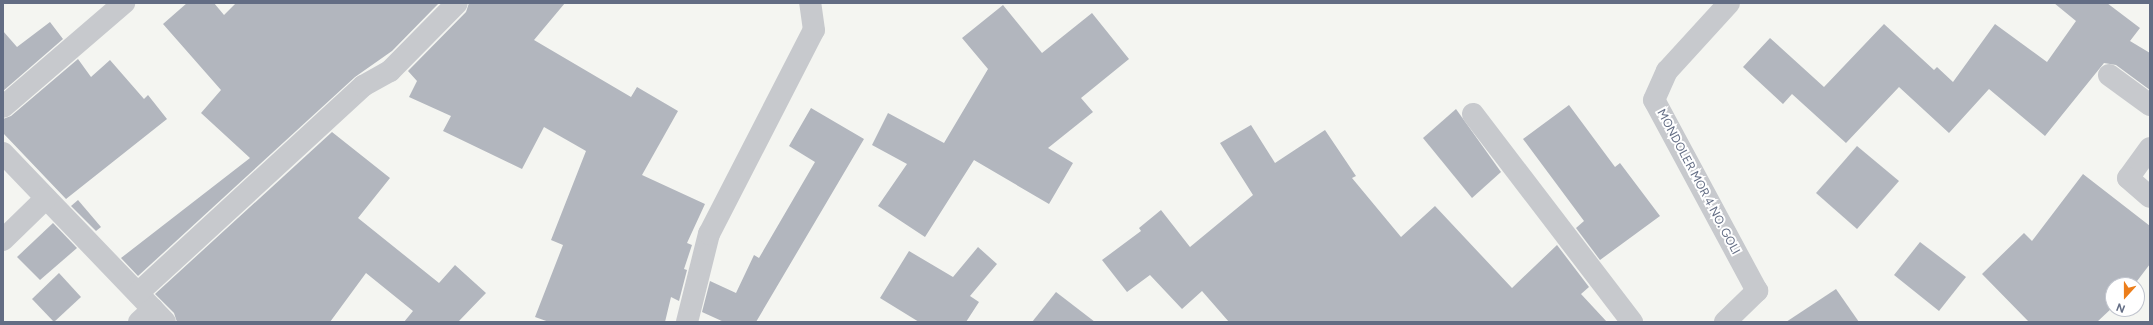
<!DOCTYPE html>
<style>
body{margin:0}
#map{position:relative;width:2153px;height:325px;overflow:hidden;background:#f4f5f1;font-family:Figtree,sans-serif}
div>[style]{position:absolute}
.building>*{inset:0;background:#b2b6be}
.minor>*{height:22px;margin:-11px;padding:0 11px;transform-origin:11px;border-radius:11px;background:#c7c9cd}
span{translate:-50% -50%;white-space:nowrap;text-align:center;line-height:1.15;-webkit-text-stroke:4px #fff;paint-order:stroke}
.street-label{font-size:12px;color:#636d84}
.frame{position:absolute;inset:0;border:4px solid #636d84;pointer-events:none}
.north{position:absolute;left:2105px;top:277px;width:40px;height:40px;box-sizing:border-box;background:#fff;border:1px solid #c1c5ce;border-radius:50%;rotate:201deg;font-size:11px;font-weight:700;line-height:16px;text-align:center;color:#636d84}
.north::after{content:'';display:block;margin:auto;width:14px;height:18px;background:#ec7e1b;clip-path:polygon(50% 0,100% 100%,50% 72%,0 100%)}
</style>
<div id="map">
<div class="building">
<div style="clip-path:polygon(187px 3px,214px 3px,224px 15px,236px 3px,439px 3px,392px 51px,355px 77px,138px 276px,121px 258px,250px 158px,201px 113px,221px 90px,163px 24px)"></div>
<div style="clip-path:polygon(469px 3px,565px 3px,534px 40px,631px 97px,637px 87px,678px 111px,642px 175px,705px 204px,687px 243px,692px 245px,684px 269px,687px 270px,679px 301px,671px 297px,665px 322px,549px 322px,535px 317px,563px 245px,551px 240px,586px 151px,544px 127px,522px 169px,443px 131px,451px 116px,409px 97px,417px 81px,408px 71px,466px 12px)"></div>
<div style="clip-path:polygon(2054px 3px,2107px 3px,2140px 28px,2130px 41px,2150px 53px,2150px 90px,2116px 65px,2104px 63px,2045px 136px,1989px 89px,1949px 133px,1899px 87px,1846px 143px,1792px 94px,1783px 104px,1743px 67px,1770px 38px,1824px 87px,1884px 24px,1934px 70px,1937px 67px,1953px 82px,1995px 24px,2047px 62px,2076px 21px)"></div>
<div style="clip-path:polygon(1003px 5px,1042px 53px,1092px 13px,1129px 59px,1081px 98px,1093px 112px,1048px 148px,1073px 163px,1049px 204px,974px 160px,925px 237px,878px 206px,907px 164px,872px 145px,888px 113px,944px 143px,988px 69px,962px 38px)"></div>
<div style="clip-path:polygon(50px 22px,63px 39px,3px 91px,3px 31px,17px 47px)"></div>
<div style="clip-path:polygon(78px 59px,91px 77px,110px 60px,144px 99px,148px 95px,167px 119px,66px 199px,3px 133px,3px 119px,11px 116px)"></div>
<div style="clip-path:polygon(1569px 105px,1615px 167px,1620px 163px,1660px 216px,1600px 260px,1576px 228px,1584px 221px,1523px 139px)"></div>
<div style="clip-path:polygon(811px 108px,864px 139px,756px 322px,724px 322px,702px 312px,710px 281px,736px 293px,754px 255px,759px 258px,815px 162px,789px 146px)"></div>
<div style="clip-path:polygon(1456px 109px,1501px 172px,1472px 198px,1423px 138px)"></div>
<div style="clip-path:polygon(1251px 125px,1275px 163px,1325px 130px,1356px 176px,1352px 178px,1401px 237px,1435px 206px,1512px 288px,1557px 245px,1589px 287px,1581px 294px,1607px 322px,1229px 322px,1202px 291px,1182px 309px,1150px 275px,1127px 292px,1102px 260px,1141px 231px,1139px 228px,1161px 210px,1190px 247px,1253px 195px,1220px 143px)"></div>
<div style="clip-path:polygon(332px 132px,390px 178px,358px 218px,439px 283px,455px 265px,486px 293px,458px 322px,404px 322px,413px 311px,366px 273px,330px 322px,177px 322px,174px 313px,155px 294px)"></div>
<div style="clip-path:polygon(1857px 146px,1899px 181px,1857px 229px,1816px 193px)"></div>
<div style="clip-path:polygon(2083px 174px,2150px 226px,2150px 264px,2134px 285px,2113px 285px,2113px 307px,2097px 322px,2029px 322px,1982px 274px,2024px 233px,2032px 241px)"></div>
<div style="clip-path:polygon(78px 200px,101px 227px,96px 231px,71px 206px)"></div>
<div style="clip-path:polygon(53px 223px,77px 248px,40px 280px,17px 257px)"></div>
<div style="clip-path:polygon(1920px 242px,1966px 277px,1939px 311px,1894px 275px)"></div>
<div style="clip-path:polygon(978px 247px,997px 264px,970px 296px,979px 302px,966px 322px,919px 322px,880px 298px,909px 251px,953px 277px)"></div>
<div style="clip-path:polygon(59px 273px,81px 297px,54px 322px,32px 299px)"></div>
<div style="clip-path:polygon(1836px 289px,1859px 322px,1786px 322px)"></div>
<div style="clip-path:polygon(1056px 292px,1095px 322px,1032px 322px)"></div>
</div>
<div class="minor">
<div style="left:2109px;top:75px;width:51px;rotate:36.2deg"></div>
<div style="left:3px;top:107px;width:160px;rotate:-40.7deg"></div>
<div style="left:1473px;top:114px;width:262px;rotate:52.6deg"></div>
<div style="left:2150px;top:148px;width:37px;rotate:126deg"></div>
<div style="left:2128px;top:178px;width:29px;rotate:41deg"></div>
<div style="left:3px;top:153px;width:234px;rotate:46.2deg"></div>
<div style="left:3px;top:240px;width:60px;rotate:-44.3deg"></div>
<div style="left:138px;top:293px;width:306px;rotate:-42.6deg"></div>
<div style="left:363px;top:86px;width:31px;rotate:-29deg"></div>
<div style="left:390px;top:71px;width:95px;rotate:-45.4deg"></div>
<div style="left:139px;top:322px;width:19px;rotate:-43deg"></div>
<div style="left:687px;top:322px;width:91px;rotate:-76deg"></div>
<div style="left:709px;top:234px;width:229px;rotate:-62.8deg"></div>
<div style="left:814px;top:30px;width:27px;rotate:-98deg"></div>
<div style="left:1725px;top:322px;width:45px;rotate:-44.1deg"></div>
<div style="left:1757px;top:291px;width:217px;rotate:-118.3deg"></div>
<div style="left:1654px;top:100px;width:32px;rotate:-66deg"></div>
<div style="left:1667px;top:71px;width:92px;rotate:-47.6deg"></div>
</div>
<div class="street-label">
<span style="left:1698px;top:182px;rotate:62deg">MONDOLER MOR 4 NO. GOLI</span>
</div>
<div class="frame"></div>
<div class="north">N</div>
</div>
